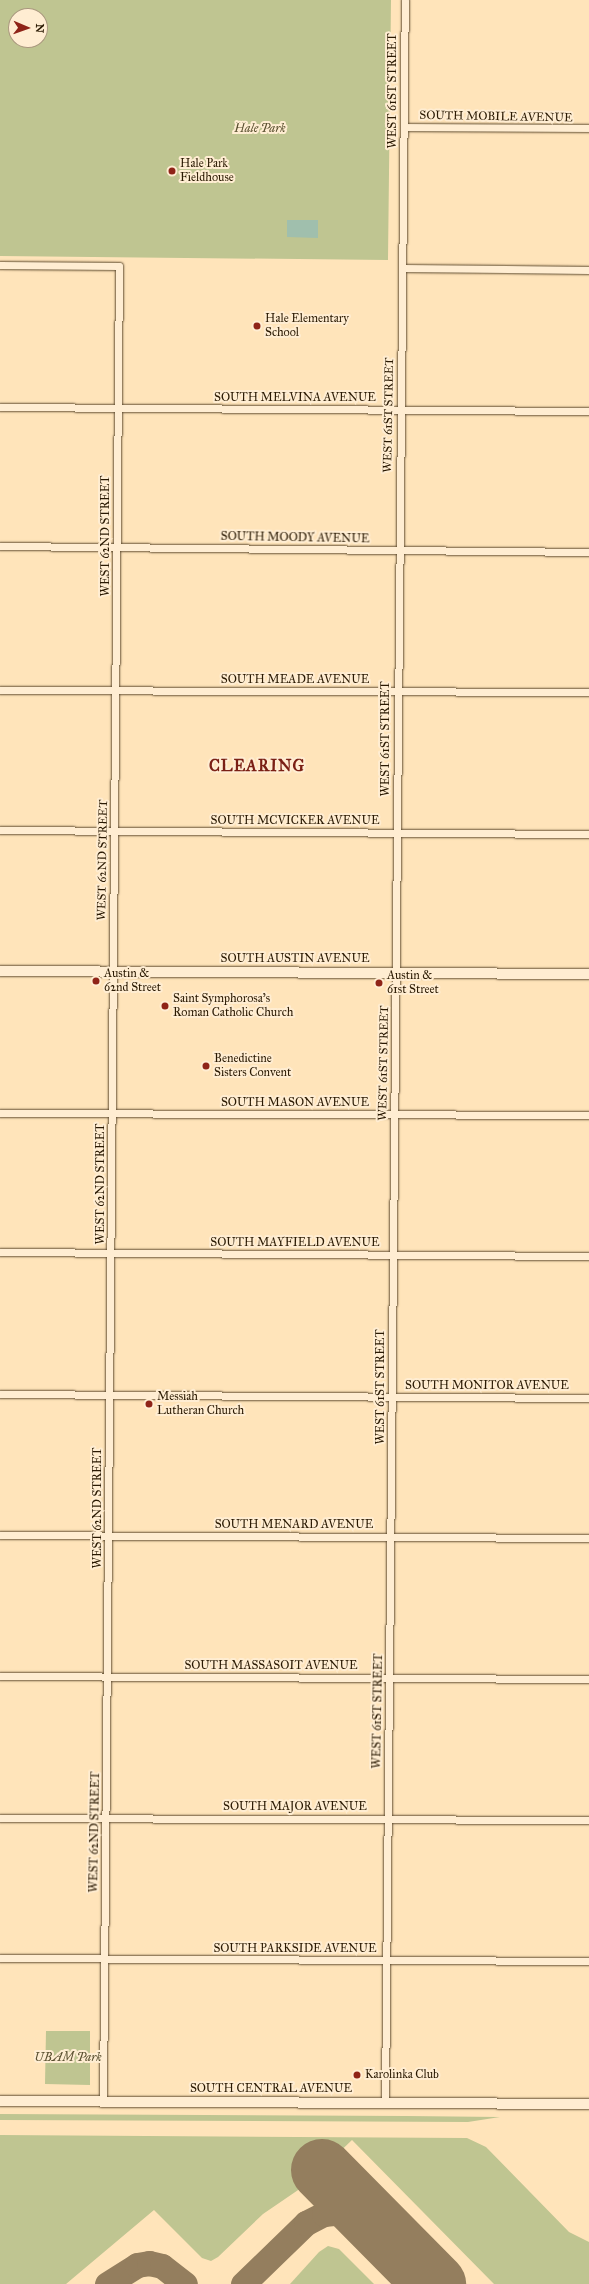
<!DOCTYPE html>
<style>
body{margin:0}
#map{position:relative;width:589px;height:2284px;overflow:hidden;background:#ffe4ba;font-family:"IM FELL Great Primer",serif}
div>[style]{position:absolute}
.green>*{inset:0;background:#bfc591}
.water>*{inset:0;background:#a0bfad}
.taxiway>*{height:25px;margin:-12.5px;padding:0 12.5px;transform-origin:12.5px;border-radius:12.5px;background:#947e5e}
.runway>*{height:62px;margin:-31px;padding:0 31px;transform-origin:31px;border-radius:31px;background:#947e5e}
.roads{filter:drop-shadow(0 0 1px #5f4c30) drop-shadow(0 0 1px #5f4c30)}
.street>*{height:7px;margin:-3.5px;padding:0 3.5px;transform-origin:3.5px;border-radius:3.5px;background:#ffedd2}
.secondary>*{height:10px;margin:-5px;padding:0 5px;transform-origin:5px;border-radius:5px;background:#ffedd2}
.dots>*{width:11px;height:11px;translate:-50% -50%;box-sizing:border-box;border:2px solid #ffedd2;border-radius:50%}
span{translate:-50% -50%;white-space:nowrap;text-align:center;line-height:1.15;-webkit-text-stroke:4px #ffedd2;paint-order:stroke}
.street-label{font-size:12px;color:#2a1902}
.park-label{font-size:12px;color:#574d2d;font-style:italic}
.poi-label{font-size:12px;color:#2a1902}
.left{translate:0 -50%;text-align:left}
.district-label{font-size:16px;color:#7a1f14;font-weight:700;letter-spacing:1px}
.north{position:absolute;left:8px;top:8px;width:40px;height:40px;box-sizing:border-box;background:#ffedd2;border:1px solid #aa987f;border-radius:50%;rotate:92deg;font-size:11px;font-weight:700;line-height:16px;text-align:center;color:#2a1902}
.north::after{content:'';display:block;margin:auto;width:14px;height:18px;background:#8f2418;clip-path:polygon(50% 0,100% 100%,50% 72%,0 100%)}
</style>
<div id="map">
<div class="green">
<div style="clip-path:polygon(evenodd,0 0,391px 0,388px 260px,0 256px,0 0,16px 16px,40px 16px,40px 40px,16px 40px,16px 16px)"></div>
<div style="clip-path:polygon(46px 2031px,90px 2031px,90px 2085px,45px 2084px)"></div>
<div style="clip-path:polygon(0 2114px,406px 2116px,500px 2117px,468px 2122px,0 2120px)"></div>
<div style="clip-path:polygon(0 2135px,467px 2138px,486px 2147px,569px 2232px,589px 2242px,589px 2284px,494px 2284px,352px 2140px,304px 2186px,263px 2214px,218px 2257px,211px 2261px,202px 2258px,154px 2210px,66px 2284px,0 2284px)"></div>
<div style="clip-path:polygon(328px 2246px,339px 2249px,374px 2284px,290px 2284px,319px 2252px)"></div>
</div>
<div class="water">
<div style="clip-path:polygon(287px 220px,318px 220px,318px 238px,287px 237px)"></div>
</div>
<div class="taxiway">
<div style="left:107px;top:2284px;width:36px;rotate:-32deg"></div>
<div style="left:137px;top:2265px;width:12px;rotate:-9deg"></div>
<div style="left:149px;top:2263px;width:13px;rotate:13deg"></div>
<div style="left:162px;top:2266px;width:29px;rotate:38deg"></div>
<div style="left:243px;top:2284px;width:88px;rotate:-44.1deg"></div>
<div style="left:306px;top:2223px;width:20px;rotate:-27deg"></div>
<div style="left:324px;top:2214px;width:19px;rotate:-6deg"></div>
<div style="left:343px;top:2212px;width:20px;rotate:18deg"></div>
<div style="left:362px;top:2218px;width:36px;rotate:36deg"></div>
</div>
<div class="runway">
<div style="left:322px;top:2170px;width:161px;rotate:45.3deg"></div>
</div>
<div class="roads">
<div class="street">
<div style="left:404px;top:127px;width:185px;rotate:0.3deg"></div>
<div style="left:0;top:265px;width:119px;rotate:0.5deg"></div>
<div style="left:119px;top:266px;width:1835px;rotate:90.5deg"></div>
<div style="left:403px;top:268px;width:186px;rotate:0.6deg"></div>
<div style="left:0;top:407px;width:589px;rotate:0.39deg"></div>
<div style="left:0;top:546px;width:589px;rotate:0.58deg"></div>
<div style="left:0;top:690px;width:589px;rotate:0.19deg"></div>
<div style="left:0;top:830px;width:589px;rotate:0.39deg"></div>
<div style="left:0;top:1113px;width:589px;rotate:0.19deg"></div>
<div style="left:0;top:1252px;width:589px;rotate:0.39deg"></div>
<div style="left:0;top:1394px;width:589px;rotate:0.39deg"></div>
<div style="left:0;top:1535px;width:589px;rotate:0.29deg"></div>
<div style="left:0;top:1676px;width:589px;rotate:0.29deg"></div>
<div style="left:0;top:1818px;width:589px;rotate:0.19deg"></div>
<div style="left:0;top:1958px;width:589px;rotate:0.29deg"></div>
<div style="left:385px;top:2103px;width:2103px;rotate:-89.46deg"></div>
</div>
<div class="secondary">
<div style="left:0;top:971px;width:589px;rotate:0.29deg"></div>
<div style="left:0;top:2101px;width:589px;rotate:0.29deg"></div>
</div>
</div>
<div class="dots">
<div style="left:172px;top:171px;background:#8f2418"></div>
<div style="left:257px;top:326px;background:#8f2418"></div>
<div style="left:96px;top:981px;background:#8f2418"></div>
<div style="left:379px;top:983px;background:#8f2418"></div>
<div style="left:165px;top:1006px;background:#8f2418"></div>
<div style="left:206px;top:1066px;background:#8f2418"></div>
<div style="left:149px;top:1404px;background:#8f2418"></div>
<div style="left:357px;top:2075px;background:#8f2418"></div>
</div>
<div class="street-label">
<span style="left:393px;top:91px;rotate:-90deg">WEST 61ST STREET</span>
<span style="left:496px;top:117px;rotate:1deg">SOUTH MOBILE AVENUE</span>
<span style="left:295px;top:398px">SOUTH MELVINA AVENUE</span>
<span style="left:389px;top:415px;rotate:-89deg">WEST 61ST STREET</span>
<span style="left:106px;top:536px;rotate:-90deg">WEST 62ND STREET</span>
<span style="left:295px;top:538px;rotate:1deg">SOUTH MOODY AVENUE</span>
<span style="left:295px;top:680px">SOUTH MEADE AVENUE</span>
<span style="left:386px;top:739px;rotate:-90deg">WEST 61ST STREET</span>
<span style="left:295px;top:821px">SOUTH MCVICKER AVENUE</span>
<span style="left:103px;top:860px;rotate:-89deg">WEST 62ND STREET</span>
<span style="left:295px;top:959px">SOUTH AUSTIN AVENUE</span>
<span style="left:384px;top:1063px;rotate:-89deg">WEST 61ST STREET</span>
<span style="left:295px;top:1103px">SOUTH MASON AVENUE</span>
<span style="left:101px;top:1184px;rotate:-90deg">WEST 62ND STREET</span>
<span style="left:295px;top:1243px">SOUTH MAYFIELD AVENUE</span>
<span style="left:487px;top:1386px">SOUTH MONITOR AVENUE</span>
<span style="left:381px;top:1387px;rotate:-90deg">WEST 61ST STREET</span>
<span style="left:98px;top:1508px;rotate:-90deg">WEST 62ND STREET</span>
<span style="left:294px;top:1525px">SOUTH MENARD AVENUE</span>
<span style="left:271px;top:1666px">SOUTH MASSASOIT AVENUE</span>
<span style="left:378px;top:1711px;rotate:-89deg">WEST 61ST STREET</span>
<span style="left:295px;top:1807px">SOUTH MAJOR AVENUE</span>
<span style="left:95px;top:1832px;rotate:-89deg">WEST 62ND STREET</span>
<span style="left:295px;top:1949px">SOUTH PARKSIDE AVENUE</span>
<span style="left:271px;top:2089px">SOUTH CENTRAL AVENUE</span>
</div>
<div class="park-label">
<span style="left:260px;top:129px">Hale Park</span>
<span style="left:68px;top:2058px">UBAM Park</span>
</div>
<div class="poi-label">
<span class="left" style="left:180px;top:171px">Hale Park<br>Fieldhouse</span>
<span class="left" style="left:265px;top:326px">Hale Elementary<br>School</span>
<span class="left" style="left:104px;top:981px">Austin &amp;<br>62nd Street</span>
<span class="left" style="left:387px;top:983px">Austin &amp;<br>61st Street</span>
<span class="left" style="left:173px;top:1006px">Saint Symphorosa's<br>Roman Catholic Church</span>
<span class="left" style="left:214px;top:1066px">Benedictine<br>Sisters Convent</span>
<span class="left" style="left:157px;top:1404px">Messiah<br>Lutheran Church</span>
<span class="left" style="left:365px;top:2075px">Karolinka Club</span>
</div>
<div class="district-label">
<span style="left:257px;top:766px">CLEARING</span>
</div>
<div class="north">N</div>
</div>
